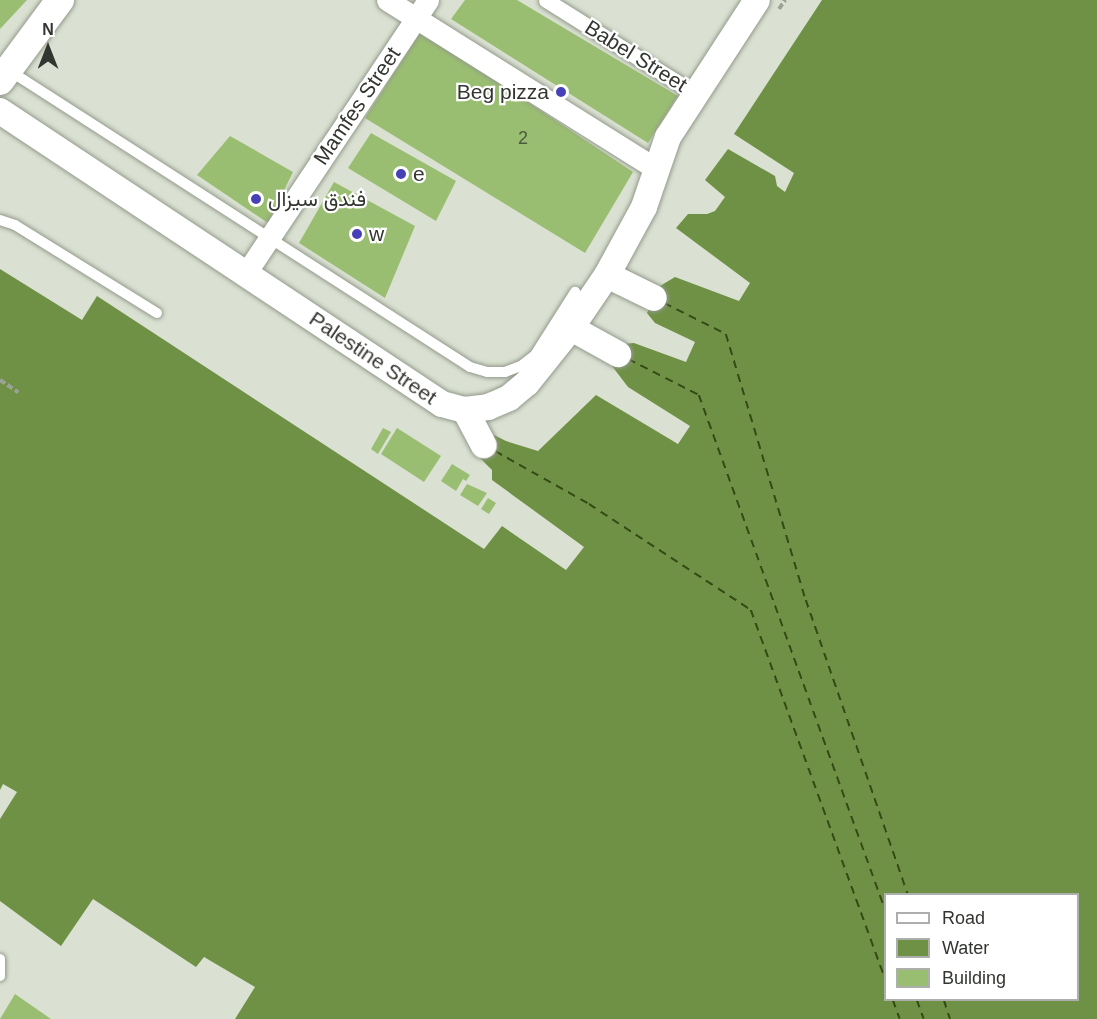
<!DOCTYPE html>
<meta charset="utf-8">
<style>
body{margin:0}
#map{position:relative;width:1097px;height:1019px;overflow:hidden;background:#dae1d2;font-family:Arial,Vazirmatn,sans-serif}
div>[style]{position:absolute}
.water>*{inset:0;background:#6f9145}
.pier>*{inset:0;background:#dae1d2}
.ferry>*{height:1.5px;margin-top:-0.75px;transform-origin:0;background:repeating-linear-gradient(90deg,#344a14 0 8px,transparent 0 14px)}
.building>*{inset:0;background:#9abe71}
.path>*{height:4px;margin-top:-2px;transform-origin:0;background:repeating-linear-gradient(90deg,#9ca296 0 6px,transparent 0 9px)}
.roads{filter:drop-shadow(0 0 2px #939a8c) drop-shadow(0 0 2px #939a8c)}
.service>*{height:10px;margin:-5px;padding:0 5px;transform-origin:5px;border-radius:5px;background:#fff}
.pedestrian>*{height:15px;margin:-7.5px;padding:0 7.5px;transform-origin:7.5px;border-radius:7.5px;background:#fff}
.minor>*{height:21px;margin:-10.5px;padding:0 10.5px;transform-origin:10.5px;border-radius:10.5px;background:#fff}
.tertiary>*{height:26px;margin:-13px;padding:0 13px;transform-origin:13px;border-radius:13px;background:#fff}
.secondary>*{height:28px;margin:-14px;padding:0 14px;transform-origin:14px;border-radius:14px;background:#fff}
.dots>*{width:16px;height:16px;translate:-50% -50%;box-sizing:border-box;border:3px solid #fff;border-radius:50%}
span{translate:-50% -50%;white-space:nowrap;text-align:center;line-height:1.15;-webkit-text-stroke:4.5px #fff;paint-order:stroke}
.number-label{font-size:18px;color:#4d5840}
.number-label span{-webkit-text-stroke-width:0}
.street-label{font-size:21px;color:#333630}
.poi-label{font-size:21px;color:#333630}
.right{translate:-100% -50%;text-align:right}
.left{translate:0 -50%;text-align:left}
.legend{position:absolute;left:884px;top:893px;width:195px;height:108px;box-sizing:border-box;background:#fff;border:2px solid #adafac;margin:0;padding:8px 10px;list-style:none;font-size:18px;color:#333630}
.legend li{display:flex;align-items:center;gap:12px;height:30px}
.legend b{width:30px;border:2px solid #adafac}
.north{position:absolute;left:18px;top:18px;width:60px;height:60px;-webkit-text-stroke:4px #fff;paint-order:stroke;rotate:0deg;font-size:16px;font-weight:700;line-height:24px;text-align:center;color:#333630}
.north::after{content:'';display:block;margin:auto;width:21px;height:27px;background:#333630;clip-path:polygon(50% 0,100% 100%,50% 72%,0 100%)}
</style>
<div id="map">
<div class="water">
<div style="clip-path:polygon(evenodd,822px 0,1097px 0,1097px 1019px,235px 1019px,255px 987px,204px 957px,196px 967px,93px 899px,61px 946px,0 901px,0 269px,82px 320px,97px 296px,484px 549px,502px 526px,566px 570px,584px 547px,492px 480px,492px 470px,477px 455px,494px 435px,506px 441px,538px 451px,596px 395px,678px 444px,690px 426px,628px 387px,612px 366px,623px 344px,634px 343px,686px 362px,695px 342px,655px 323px,647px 313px,660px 286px,675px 277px,739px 301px,750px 283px,676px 228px,688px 214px,707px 214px,715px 211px,725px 197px,705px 180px,728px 149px,775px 176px,777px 186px,785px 192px,794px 173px,734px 134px,822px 0,886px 894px,1078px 894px,1078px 1000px,886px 1000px,886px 894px)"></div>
</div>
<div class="pier">
<div style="clip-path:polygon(3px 784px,17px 792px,0 819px,0 790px)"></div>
</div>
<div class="ferry">
<div style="left:664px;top:303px;width:69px;rotate:26.6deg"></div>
<div style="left:726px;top:334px;width:278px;rotate:73.3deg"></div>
<div style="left:806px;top:600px;width:311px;rotate:70.9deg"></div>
<div style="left:628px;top:359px;width:80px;rotate:26.9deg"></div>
<div style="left:699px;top:395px;width:550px;rotate:70.11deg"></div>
<div style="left:495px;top:451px;width:108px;rotate:29.4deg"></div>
<div style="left:589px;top:504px;width:194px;rotate:33.2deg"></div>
<div style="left:751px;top:610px;width:394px;rotate:70deg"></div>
<div style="left:893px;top:1000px;width:20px;rotate:70deg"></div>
<div style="left:917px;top:1000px;width:20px;rotate:70deg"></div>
<div style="left:944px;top:1000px;width:20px;rotate:72deg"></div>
</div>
<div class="building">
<div style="clip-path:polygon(0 0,27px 0,0 29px)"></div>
<div style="clip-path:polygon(465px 0,517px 0,678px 96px,648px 143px,451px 19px)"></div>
<div style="clip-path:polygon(421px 31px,633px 172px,585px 253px,365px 118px)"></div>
<div style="clip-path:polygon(371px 133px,456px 181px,436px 221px,348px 168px)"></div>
<div style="clip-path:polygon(230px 136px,293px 172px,268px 223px,197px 175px)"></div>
<div style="clip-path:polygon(334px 182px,415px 226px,385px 298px,299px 243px)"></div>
<div style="clip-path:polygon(383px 428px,391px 432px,378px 454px,371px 449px)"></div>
<div style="clip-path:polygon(397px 428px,441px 456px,424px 482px,381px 454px)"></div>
<div style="clip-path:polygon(452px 464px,470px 475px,466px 481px,463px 479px,456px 491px,441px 481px)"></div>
<div style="clip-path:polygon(467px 484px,487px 493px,478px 506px,460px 495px)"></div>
<div style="clip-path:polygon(488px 498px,496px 503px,489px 514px,481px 509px)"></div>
<div style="clip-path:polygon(15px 994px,51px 1019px,0 1019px)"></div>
</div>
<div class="path">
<div style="left:779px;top:9px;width:11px;rotate:-56deg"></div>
<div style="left:0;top:380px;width:22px;rotate:34deg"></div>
</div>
<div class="roads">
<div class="service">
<div style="left:10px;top:71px;width:547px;rotate:32.76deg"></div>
<div style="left:470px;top:367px;width:18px;rotate:16deg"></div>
<div style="left:487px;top:372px;width:18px"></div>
<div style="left:505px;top:372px;width:17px;rotate:-21deg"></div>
<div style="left:521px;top:366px;width:18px;rotate:-38deg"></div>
<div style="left:535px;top:355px;width:75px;rotate:-57.6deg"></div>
<div style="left:0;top:220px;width:16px;rotate:18deg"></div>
<div style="left:15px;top:225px;width:167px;rotate:31.8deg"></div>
<div style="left:0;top:959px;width:17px;rotate:90deg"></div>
</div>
<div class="pedestrian">
<div style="left:546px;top:0;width:177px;rotate:32.1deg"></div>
</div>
<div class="minor">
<div style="left:387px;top:0;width:318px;rotate:32.1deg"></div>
<div style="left:246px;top:273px;width:328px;rotate:-56.3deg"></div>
</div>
<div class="tertiary">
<div style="left:0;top:111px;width:530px;rotate:33.54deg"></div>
<div style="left:442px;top:404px;width:24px;rotate:15deg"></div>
<div style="left:465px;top:410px;width:23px;rotate:-7deg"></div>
<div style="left:488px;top:407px;width:23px;rotate:-23deg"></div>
<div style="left:509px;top:398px;width:23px;rotate:-40deg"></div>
<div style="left:527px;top:383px;width:70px;rotate:-51.3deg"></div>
<div style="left:571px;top:328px;width:64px;rotate:-55.8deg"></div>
<div style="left:607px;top:275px;width:77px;rotate:-61.4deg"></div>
<div style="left:644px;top:207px;width:74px;rotate:-71.1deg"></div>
<div style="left:668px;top:137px;width:163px;rotate:-57deg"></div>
<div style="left:607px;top:275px;width:52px;rotate:26.1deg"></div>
<div style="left:571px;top:328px;width:54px;rotate:29deg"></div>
<div style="left:465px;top:410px;width:40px;rotate:62deg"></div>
</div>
<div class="secondary">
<div style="left:0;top:81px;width:101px;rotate:-53.5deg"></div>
</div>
</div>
<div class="dots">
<div style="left:561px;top:92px;background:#4741b7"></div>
<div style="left:401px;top:174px;background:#4741b7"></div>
<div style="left:256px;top:199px;background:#4741b7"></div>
<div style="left:357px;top:234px;background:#4741b7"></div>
</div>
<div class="number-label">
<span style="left:523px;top:138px">2</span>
</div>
<div class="street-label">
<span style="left:636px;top:56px;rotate:32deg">Babel Street</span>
<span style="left:357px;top:106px;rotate:-56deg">Mamfes Street</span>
<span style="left:373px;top:358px;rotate:34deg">Palestine Street</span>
</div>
<div class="poi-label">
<span class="right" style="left:549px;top:92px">Beg pizza</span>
<span class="left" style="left:413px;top:174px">e</span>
<span class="left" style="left:268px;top:199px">فندق سيزال</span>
<span class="left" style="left:369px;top:234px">w</span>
</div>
<ul class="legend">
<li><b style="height:8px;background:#fff"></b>Road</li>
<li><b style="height:16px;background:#6f9145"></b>Water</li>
<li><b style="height:16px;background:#9abe71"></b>Building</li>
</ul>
<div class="north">N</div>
</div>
